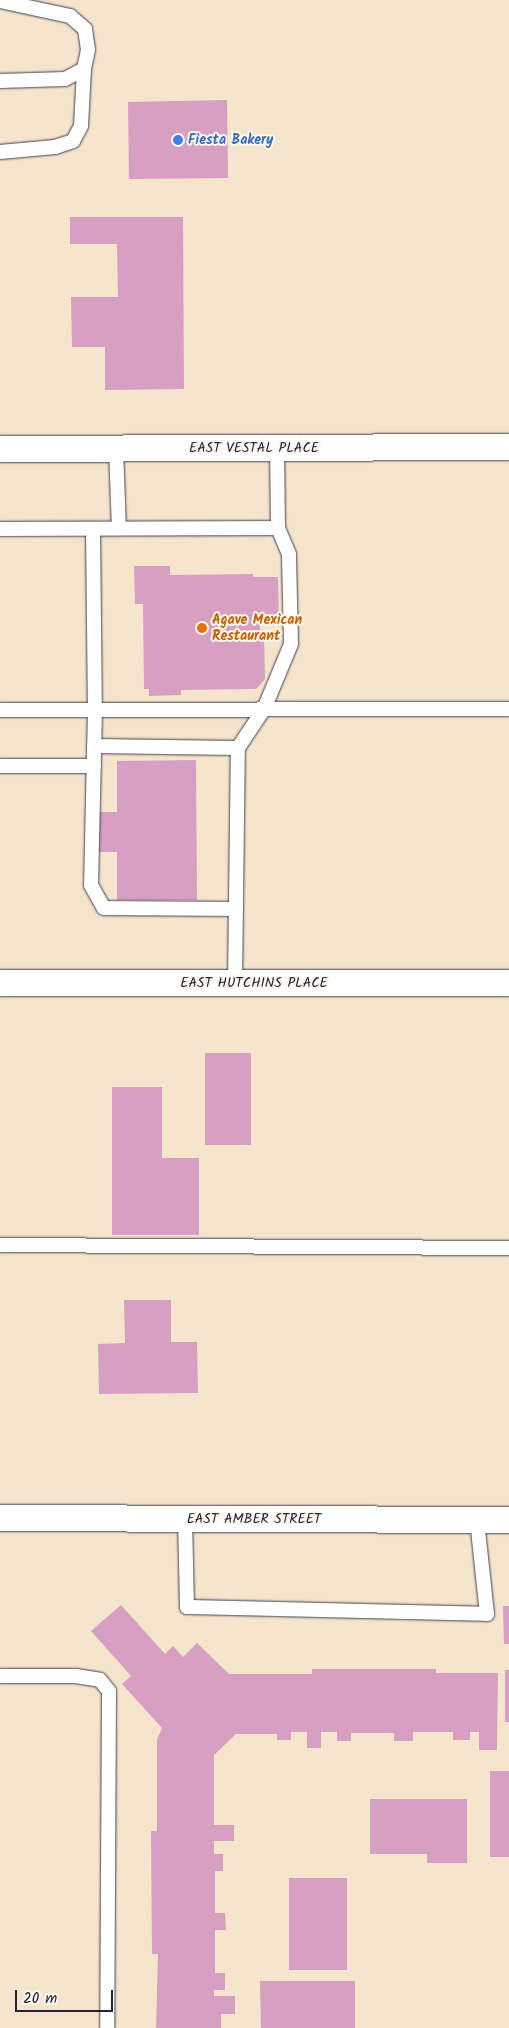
<!DOCTYPE html>
<style>
body{margin:0}
#map{position:relative;width:509px;height:2028px;overflow:hidden;background:#f5e5cd;font-family:Kalam,sans-serif}
div>[style]{position:absolute}
.building>*{inset:0;background:#d79fc1}
.roads{filter:drop-shadow(0 0 1px #423f51) drop-shadow(0 0 1px #423f51)}
.lane>*{height:14px;margin:-7px;padding:0 7px;transform-origin:7px;border-radius:7px;background:#fff}
.street>*{height:26px;margin:-13px;padding:0 13px;transform-origin:13px;border-radius:13px;background:#fff}
.dots>*{width:14px;height:14px;translate:-50% -50%;box-sizing:border-box;border:2px solid #fbf7ec;border-radius:50%}
span{translate:-50% -50%;white-space:nowrap;text-align:center;line-height:1.15;-webkit-text-stroke:4px #fbf7ec;paint-order:stroke}
.shop-label{font-size:14px;color:#366cbe;font-weight:700}
.left{translate:0 -50%;text-align:left}
.street-label{font-size:14px;color:#22223b}
.food-label{font-size:14px;color:#c56008;font-weight:700}
.scale{position:absolute;left:15px;top:1990px;width:98px;height:22px;box-sizing:border-box;border:2px solid #22223b;border-top:0;padding-left:6px;font-size:15px;line-height:18px;white-space:nowrap;color:#22223b;-webkit-text-stroke:4px #fbf7ec;paint-order:stroke}
</style>
<div id="map">
<div class="building">
<div style="clip-path:polygon(227px 100px,228px 178px,129px 179px,128px 102px)"></div>
<div style="clip-path:polygon(70px 217px,183px 217px,184px 389px,105px 390px,105px 347px,72px 347px,71px 297px,118px 297px,117px 244px,70px 244px)"></div>
<div style="clip-path:polygon(134px 566px,170px 566px,170px 575px,253px 574px,253px 577px,278px 577px,279px 624px,260px 624px,260px 632px,264px 636px,265px 679px,256px 689px,181px 690px,181px 695px,149px 696px,149px 689px,144px 689px,143px 604px,135px 604px)"></div>
<div style="clip-path:polygon(196px 760px,197px 900px,117px 900px,117px 852px,98px 852px,98px 812px,117px 812px,117px 761px)"></div>
<div style="clip-path:polygon(205px 1053px,251px 1053px,251px 1145px,205px 1145px)"></div>
<div style="clip-path:polygon(112px 1087px,162px 1087px,162px 1158px,199px 1158px,199px 1235px,112px 1235px)"></div>
<div style="clip-path:polygon(124px 1300px,171px 1300px,171px 1342px,197px 1342px,198px 1393px,99px 1394px,98px 1344px,125px 1343px)"></div>
<div style="clip-path:polygon(121px 1605px,165px 1654px,173px 1646px,183px 1657px,197px 1643px,229px 1674px,312px 1674px,312px 1669px,436px 1669px,436px 1673px,498px 1673px,497px 1750px,479px 1750px,479px 1732px,470px 1732px,470px 1740px,453px 1740px,453px 1732px,413px 1732px,413px 1741px,394px 1741px,394px 1733px,351px 1733px,351px 1741px,337px 1741px,337px 1732px,321px 1732px,321px 1748px,307px 1748px,307px 1732px,291px 1732px,291px 1740px,277px 1740px,277px 1734px,236px 1734px,214px 1755px,214px 1825px,234px 1825px,234px 1841px,214px 1841px,214px 1854px,223px 1854px,223px 1871px,215px 1871px,215px 1913px,225px 1913px,226px 1930px,215px 1930px,215px 1973px,225px 1973px,225px 1990px,214px 1990px,214px 1996px,235px 1996px,235px 2014px,221px 2014px,221px 2028px,156px 2028px,158px 1954px,152px 1954px,151px 1831px,157px 1831px,157px 1740px,162px 1728px,122px 1684px,131px 1676px,91px 1631px)"></div>
<div style="clip-path:polygon(503px 1606px,509px 1606px,509px 1644px,504px 1644px)"></div>
<div style="clip-path:polygon(505px 1670px,509px 1670px,509px 1722px,505px 1722px)"></div>
<div style="clip-path:polygon(490px 1771px,509px 1771px,509px 1857px,490px 1857px)"></div>
<div style="clip-path:polygon(370px 1799px,467px 1799px,467px 1863px,427px 1863px,427px 1854px,370px 1854px)"></div>
<div style="clip-path:polygon(289px 1878px,347px 1878px,347px 1970px,289px 1970px)"></div>
<div style="clip-path:polygon(260px 1981px,355px 1981px,355px 2028px,261px 2028px)"></div>
</div>
<div class="roads">
<div class="lane">
<div style="left:0;top:1px;width:72px;rotate:12.1deg"></div>
<div style="left:70px;top:16px;width:20px;rotate:41deg"></div>
<div style="left:85px;top:29px;width:21px;rotate:82deg"></div>
<div style="left:88px;top:50px;width:19px;rotate:102deg"></div>
<div style="left:84px;top:69px;width:21px;rotate:152deg"></div>
<div style="left:65px;top:79px;width:65px;rotate:178.2deg"></div>
<div style="left:0;top:152px;width:55px;rotate:-5.2deg"></div>
<div style="left:55px;top:147px;width:19px;rotate:-18deg"></div>
<div style="left:73px;top:141px;width:17px;rotate:-62deg"></div>
<div style="left:81px;top:126px;width:57px;rotate:-87deg"></div>
<div style="left:116px;top:448px;width:80px;rotate:87.9deg"></div>
<div style="left:0;top:529px;width:278px;rotate:-0.2deg"></div>
<div style="left:278px;top:528px;width:80px;rotate:-90.7deg"></div>
<div style="left:93px;top:529px;width:181px;rotate:89.4deg"></div>
<div style="left:95px;top:710px;width:175px;rotate:91.3deg"></div>
<div style="left:91px;top:885px;width:26px;rotate:61deg"></div>
<div style="left:104px;top:908px;width:132px;rotate:0.4deg"></div>
<div style="left:0;top:710px;width:509px;rotate:-0.11deg"></div>
<div style="left:94px;top:746px;width:144px;rotate:0.8deg"></div>
<div style="left:0;top:766px;width:94px"></div>
<div style="left:235px;top:983px;width:235px;rotate:-89.3deg"></div>
<div style="left:238px;top:748px;width:47px;rotate:-56.3deg"></div>
<div style="left:264px;top:709px;width:70px;rotate:-67.4deg"></div>
<div style="left:291px;top:644px;width:90px;rotate:-91.3deg"></div>
<div style="left:289px;top:554px;width:28px;rotate:-113deg"></div>
<div style="left:0;top:1245px;width:509px;rotate:0.34deg"></div>
<div style="left:185px;top:1519px;width:88px;rotate:88.7deg"></div>
<div style="left:187px;top:1607px;width:300px;rotate:1.3deg"></div>
<div style="left:487px;top:1614px;width:95px;rotate:-96.1deg"></div>
<div style="left:0;top:1676px;width:76px"></div>
<div style="left:76px;top:1676px;width:24px;rotate:9deg"></div>
<div style="left:100px;top:1680px;width:14px;rotate:51deg"></div>
<div style="left:109px;top:1691px;width:337px;rotate:90.3deg"></div>
</div>
<div class="street">
<div style="left:0;top:449px;width:509px;rotate:-0.23deg"></div>
<div style="left:0;top:983px;width:509px"></div>
<div style="left:0;top:1518px;width:509px;rotate:0.23deg"></div>
</div>
</div>
<div class="dots">
<div style="left:178px;top:140px;background:#3f7fe0"></div>
<div style="left:202px;top:628px;background:#e8710a"></div>
</div>
<div class="shop-label">
<span class="left" style="left:188px;top:140px">Fiesta Bakery</span>
</div>
<div class="street-label">
<span style="left:254px;top:448px">EAST VESTAL PLACE</span>
<span style="left:254px;top:983px">EAST HUTCHINS PLACE</span>
<span style="left:254px;top:1519px">EAST AMBER STREET</span>
</div>
<div class="food-label">
<span class="left" style="left:212px;top:628px">Agave Mexican<br>Restaurant</span>
</div>
<div class="scale">20 m</div>
</div>
